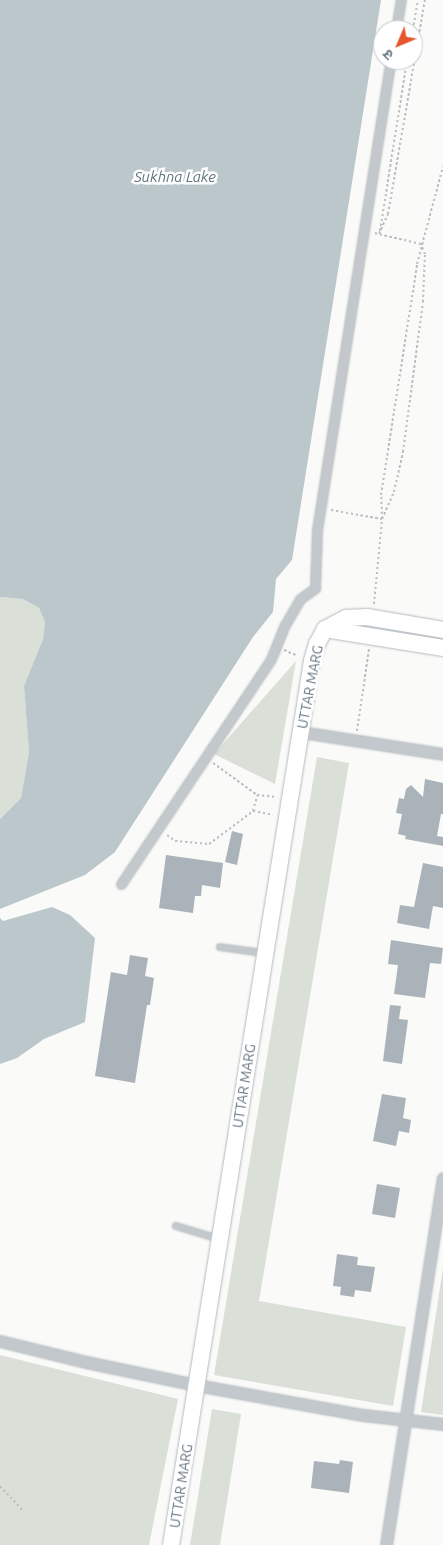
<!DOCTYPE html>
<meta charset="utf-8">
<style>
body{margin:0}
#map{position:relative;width:443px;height:1545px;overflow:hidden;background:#fafaf8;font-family:Ubuntu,"Noto Sans Devanagari",sans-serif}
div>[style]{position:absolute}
.green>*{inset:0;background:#dadfd7}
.water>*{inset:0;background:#bbc7cb}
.building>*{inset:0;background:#aab3b9}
.path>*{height:2px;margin-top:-1px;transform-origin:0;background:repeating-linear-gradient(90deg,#bbbfc2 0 2.5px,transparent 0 5px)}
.roads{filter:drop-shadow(0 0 1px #b3babf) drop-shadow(0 0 1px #b3babf)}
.service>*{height:5.5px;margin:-2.75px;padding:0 2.75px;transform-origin:2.75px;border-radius:2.75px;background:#c3c8cc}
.pedestrian>*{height:9px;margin:-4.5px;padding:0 4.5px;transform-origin:4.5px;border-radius:4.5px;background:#c3c8cc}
.minor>*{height:11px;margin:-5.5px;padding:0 5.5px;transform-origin:5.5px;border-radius:5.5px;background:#c3c8cc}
.secondary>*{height:16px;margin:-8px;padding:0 8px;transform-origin:8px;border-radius:8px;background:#fff}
span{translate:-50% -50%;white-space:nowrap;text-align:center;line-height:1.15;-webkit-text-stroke:5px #fff;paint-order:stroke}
.street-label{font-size:14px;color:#657683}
.water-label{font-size:15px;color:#60757c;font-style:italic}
.north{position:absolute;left:373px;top:20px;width:50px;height:50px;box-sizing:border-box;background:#fff;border:1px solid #c1c8cd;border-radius:50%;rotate:225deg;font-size:14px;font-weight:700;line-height:20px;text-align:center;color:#657683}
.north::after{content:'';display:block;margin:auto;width:18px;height:22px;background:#e4572e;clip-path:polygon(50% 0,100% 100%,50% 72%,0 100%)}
</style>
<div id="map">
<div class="green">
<div style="clip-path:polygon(0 597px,23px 599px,39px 608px,45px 622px,43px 639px,24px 686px,29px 752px,21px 798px,0 819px)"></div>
<div style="clip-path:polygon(296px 661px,275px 784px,214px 754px)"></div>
<div style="clip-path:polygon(317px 757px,349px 763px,259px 1301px,406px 1327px,393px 1406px,214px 1375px)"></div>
<div style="clip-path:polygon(443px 1268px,443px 1415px,421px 1412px)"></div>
<div style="clip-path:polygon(0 1355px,178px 1399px,149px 1545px,0 1545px)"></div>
<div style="clip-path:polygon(212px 1409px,241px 1414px,220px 1545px,190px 1545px)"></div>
</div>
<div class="water">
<div style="clip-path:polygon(0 0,381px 0,292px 560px,276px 579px,273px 612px,253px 637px,115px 852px,85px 875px,0 909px,0 819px,21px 798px,29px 752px,24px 686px,43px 639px,45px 622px,39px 608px,23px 599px,0 597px)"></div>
<div style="clip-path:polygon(52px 907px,70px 915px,95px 938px,85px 1022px,44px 1039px,17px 1058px,0 1064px,0 918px,3px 921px)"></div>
</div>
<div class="building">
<div style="clip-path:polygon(425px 779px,443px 783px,443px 814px,441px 814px,437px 836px,443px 837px,443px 846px,405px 839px,406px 836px,398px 834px,402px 814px,396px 813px,399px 798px,404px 799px,406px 789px,411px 785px,423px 797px)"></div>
<div style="clip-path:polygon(232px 831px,243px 834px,237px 865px,225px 862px)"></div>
<div style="clip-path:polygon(166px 855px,223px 863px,220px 888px,202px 885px,201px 896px,195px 896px,193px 913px,159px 908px)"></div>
<div style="clip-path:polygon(423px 863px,443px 867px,443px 908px,433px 906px,429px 929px,397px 923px,400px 905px,414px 907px)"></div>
<div style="clip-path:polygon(391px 940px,443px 948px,441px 964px,430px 963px,425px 998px,394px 994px,398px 965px,388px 964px)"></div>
<div style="clip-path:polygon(130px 955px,148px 958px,145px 976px,154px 978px,150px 1005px,147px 1005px,135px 1083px,95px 1076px,111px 972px,127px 975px)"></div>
<div style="clip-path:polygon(390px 1005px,401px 1006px,399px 1019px,408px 1020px,402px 1064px,383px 1061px)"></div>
<div style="clip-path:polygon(382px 1094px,406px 1098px,403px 1118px,411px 1120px,409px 1133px,399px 1131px,396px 1146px,373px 1141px)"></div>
<div style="clip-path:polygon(377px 1184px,400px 1188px,395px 1218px,372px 1214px)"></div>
<div style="clip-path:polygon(337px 1254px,358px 1257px,357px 1265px,375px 1267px,371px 1292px,355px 1290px,354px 1297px,340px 1295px,341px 1287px,333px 1286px)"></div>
<div style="clip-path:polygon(340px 1460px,353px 1462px,349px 1493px,311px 1488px,314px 1461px,339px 1464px)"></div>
</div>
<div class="path">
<div style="left:413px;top:30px;width:30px;rotate:-81deg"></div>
<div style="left:380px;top:231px;width:173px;rotate:-81deg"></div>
<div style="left:379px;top:234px;width:22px;rotate:-66deg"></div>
<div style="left:388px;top:214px;width:217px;rotate:-80.2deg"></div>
<div style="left:331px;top:510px;width:52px;rotate:10deg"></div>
<div style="left:382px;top:519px;width:30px;rotate:-66deg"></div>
<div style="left:394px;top:492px;width:41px;rotate:-77.3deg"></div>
<div style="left:403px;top:452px;width:151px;rotate:-82.4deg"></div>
<div style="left:423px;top:302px;width:48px;rotate:-87.6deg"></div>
<div style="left:425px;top:254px;width:11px;rotate:-112deg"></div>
<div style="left:421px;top:244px;width:48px;rotate:-166.8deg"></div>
<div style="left:374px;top:604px;width:85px;rotate:-84.6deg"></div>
<div style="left:382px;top:519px;width:24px;rotate:-92deg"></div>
<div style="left:381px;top:495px;width:234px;rotate:-81.1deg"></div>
<div style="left:417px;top:264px;width:101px;rotate:-75.1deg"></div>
<div style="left:284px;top:650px;width:15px;rotate:23deg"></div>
<div style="left:357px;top:731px;width:83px;rotate:-81.7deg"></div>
<div style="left:213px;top:763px;width:54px;rotate:36deg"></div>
<div style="left:257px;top:795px;width:19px;rotate:6deg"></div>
<div style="left:253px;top:811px;width:16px;rotate:-75deg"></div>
<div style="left:167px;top:835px;width:10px;rotate:37deg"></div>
<div style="left:175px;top:841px;width:34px;rotate:5deg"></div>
<div style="left:209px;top:844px;width:55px;rotate:-36.9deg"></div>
<div style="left:253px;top:811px;width:20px;rotate:11deg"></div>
<div style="left:0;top:1486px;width:33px;rotate:47deg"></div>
</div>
<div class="roads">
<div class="service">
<div style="left:220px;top:947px;width:44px;rotate:7.8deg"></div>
<div style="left:176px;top:1226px;width:45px;rotate:16.8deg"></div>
</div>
<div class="pedestrian">
<div style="left:396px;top:30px;width:30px;rotate:-81deg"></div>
<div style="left:121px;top:884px;width:270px;rotate:-56.3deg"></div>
<div style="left:271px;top:659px;width:37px;rotate:-68deg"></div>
<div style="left:285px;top:625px;width:30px;rotate:-60deg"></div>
<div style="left:300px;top:599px;width:19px;rotate:-36deg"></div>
<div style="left:315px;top:588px;width:58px;rotate:-88deg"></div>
<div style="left:317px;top:530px;width:476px;rotate:-81.1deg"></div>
</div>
<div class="minor">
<div style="left:301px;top:732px;width:144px;rotate:8.8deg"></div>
<div style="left:0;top:1341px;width:89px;rotate:13.7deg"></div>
<div style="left:86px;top:1362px;width:112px;rotate:11.8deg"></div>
<div style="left:196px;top:1385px;width:170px;rotate:10.2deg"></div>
<div style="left:363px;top:1415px;width:81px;rotate:6.4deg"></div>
<div style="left:386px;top:1545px;width:371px;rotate:-81.2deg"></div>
</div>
<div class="secondary">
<div style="left:325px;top:629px;width:24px;rotate:-28deg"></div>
<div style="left:346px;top:618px;width:21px;rotate:-3deg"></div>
<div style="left:367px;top:617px;width:77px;rotate:9.7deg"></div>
<div style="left:325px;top:629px;width:120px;rotate:9.1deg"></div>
<div style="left:171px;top:1545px;width:895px;rotate:-80.94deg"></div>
<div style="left:312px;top:661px;width:18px;rotate:-74deg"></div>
<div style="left:317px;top:644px;width:17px;rotate:-62deg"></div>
</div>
</div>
<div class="street-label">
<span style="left:310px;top:687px;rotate:-79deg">UTTAR MARG</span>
<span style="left:244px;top:1086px;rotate:-81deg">UTTAR MARG</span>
<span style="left:181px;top:1486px;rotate:-81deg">UTTAR MARG</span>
</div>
<div class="water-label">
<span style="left:175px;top:177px">Sukhna Lake</span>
</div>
<div class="north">उ</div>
</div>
